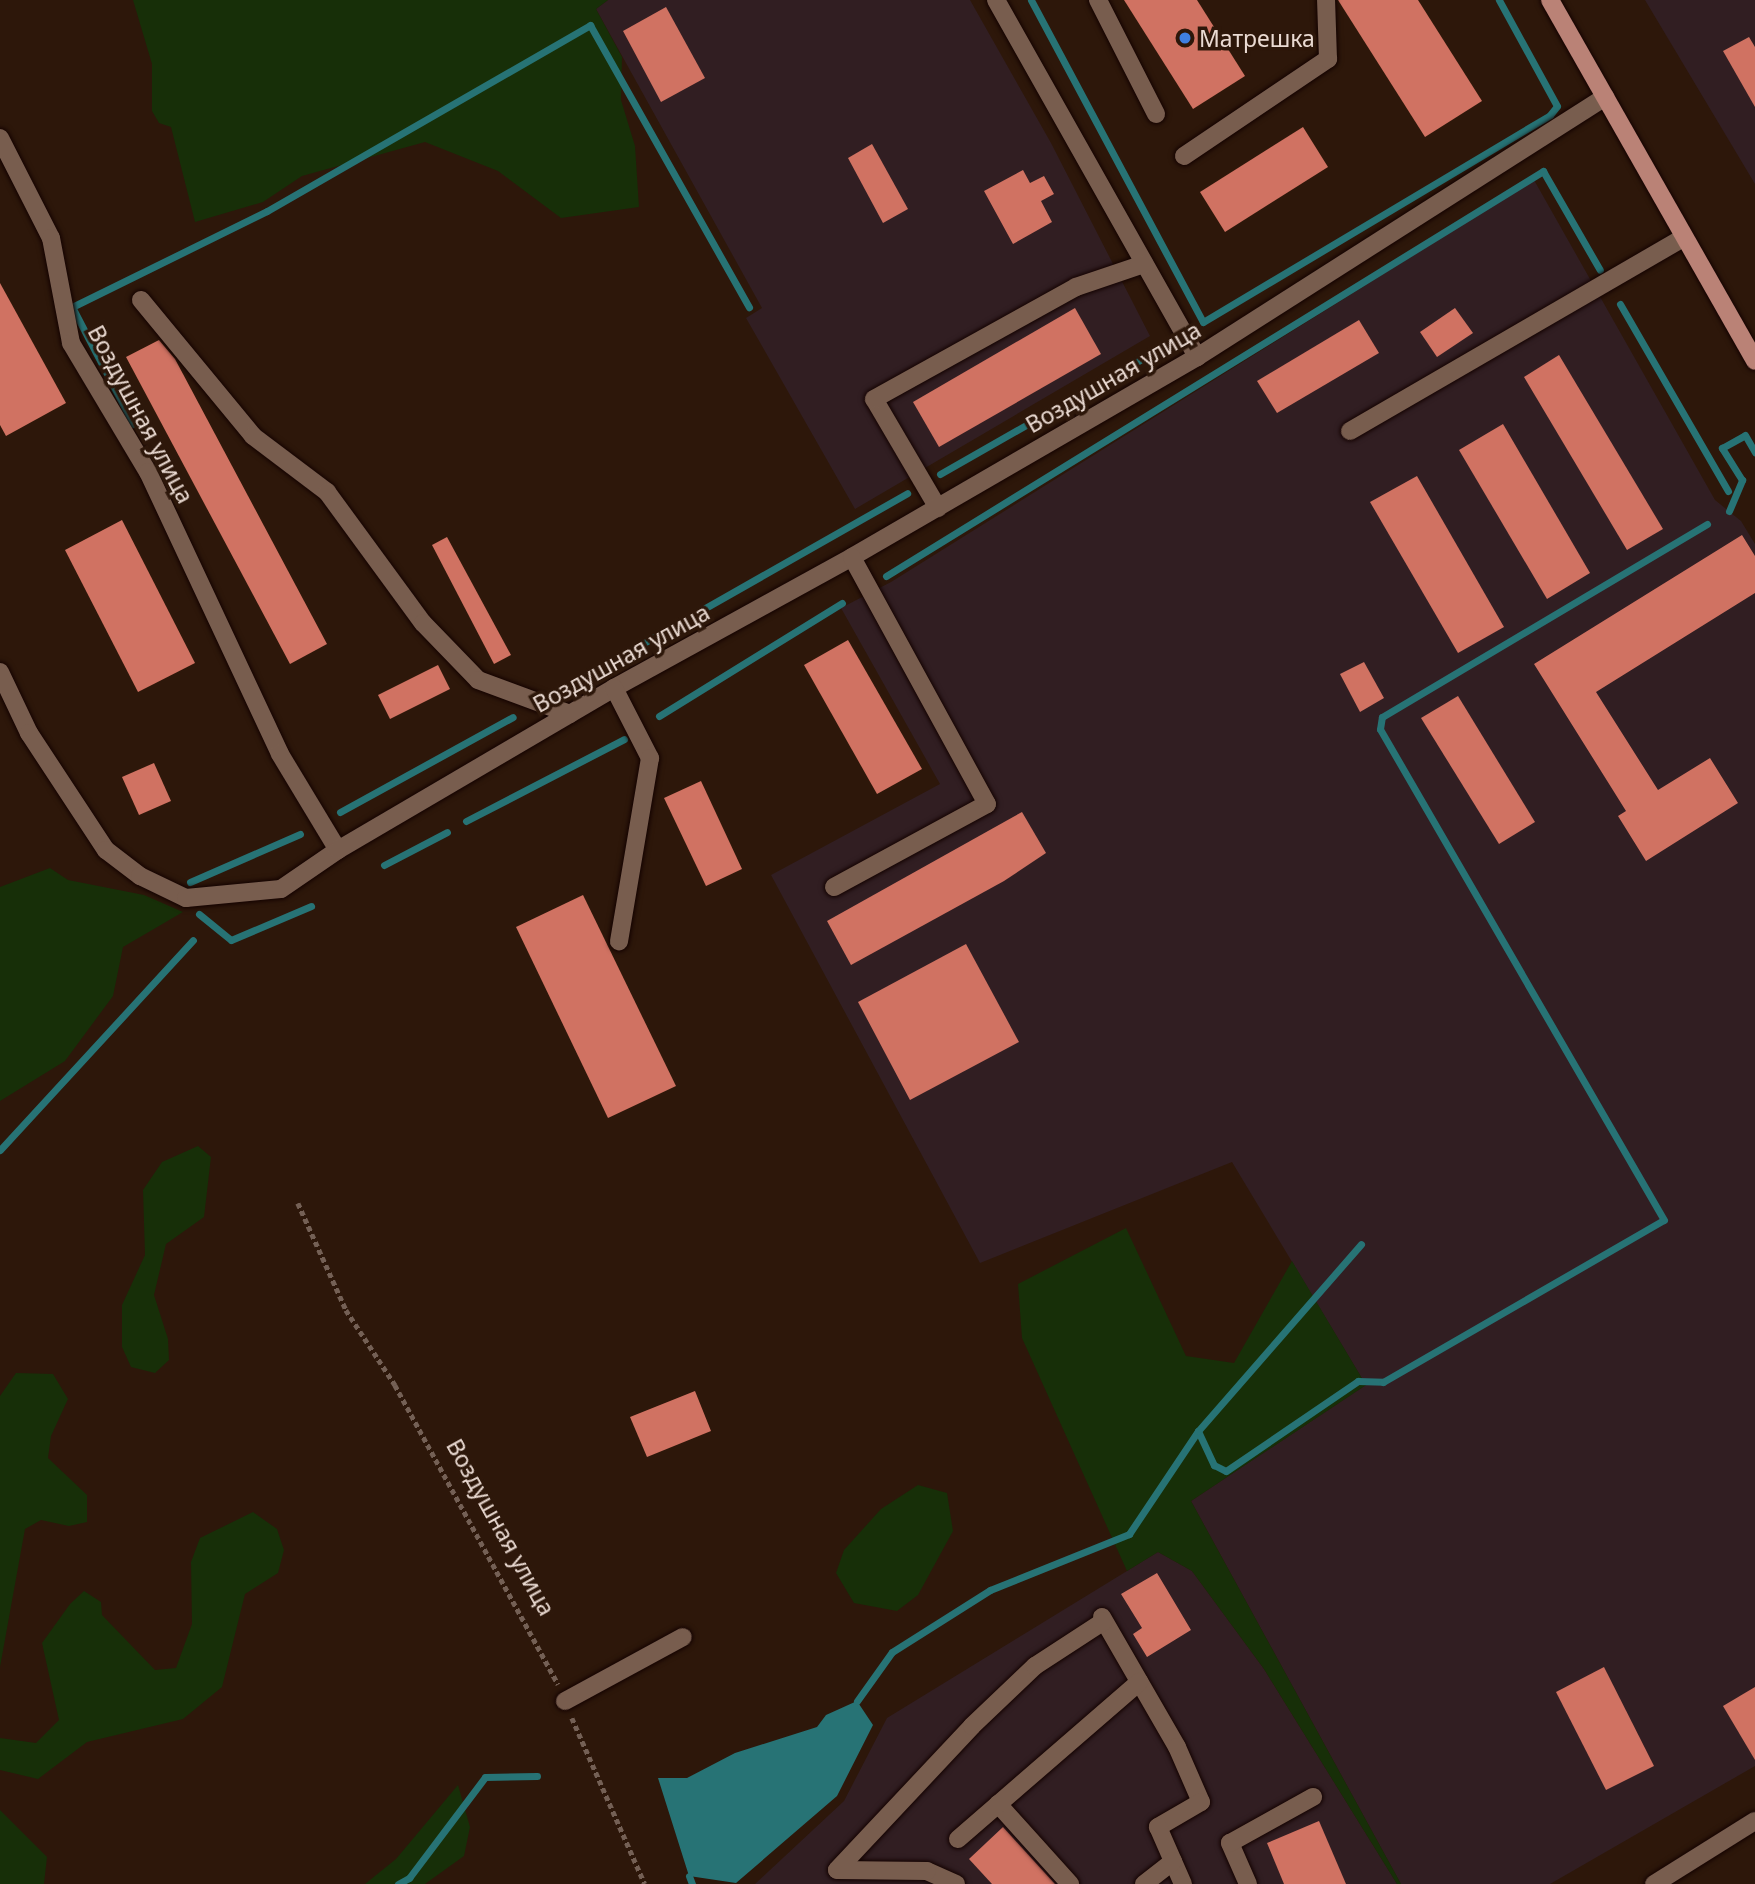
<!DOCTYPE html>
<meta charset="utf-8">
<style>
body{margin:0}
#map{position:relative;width:1755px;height:1884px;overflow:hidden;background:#2d170a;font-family:"Noto Sans",sans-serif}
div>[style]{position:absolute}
.industrial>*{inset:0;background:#311e22}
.green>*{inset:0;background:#172f08}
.water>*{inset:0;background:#277375}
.stream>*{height:7px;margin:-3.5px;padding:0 3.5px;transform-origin:3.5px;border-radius:3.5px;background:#277375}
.building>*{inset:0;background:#d07262}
.path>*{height:4.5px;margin-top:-2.25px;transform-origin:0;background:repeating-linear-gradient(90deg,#746055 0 5px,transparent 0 8.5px)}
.roads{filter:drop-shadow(0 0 2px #140300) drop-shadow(0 0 2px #140300)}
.minor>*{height:18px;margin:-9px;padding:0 9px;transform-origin:9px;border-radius:9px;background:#785d4e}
.major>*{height:18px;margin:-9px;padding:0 9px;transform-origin:9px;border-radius:9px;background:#ba8276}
.dots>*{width:19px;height:19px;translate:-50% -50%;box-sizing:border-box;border:4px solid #2d170a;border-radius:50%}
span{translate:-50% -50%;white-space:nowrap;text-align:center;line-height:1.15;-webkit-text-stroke:7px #2d170a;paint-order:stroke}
.poi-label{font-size:23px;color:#eadad2}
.left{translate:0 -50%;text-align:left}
.street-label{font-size:23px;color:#eadad2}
</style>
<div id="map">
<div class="industrial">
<div style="clip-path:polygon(608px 0,970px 0,1051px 143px,1150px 336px,855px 509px,746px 318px,762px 308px,596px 9px)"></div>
<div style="clip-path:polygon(1645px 0,1755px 0,1755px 184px)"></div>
<div style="clip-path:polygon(1534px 180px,1715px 500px,1741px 521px,1755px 544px,1755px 1766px,1550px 1884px,1401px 1884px,1191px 1501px,1366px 1385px,1232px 1162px,980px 1263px,771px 875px,940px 784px,841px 608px,891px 582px)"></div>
<div style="clip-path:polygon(1158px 1552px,1192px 1571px,1264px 1669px,1397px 1884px,755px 1884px,844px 1801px,887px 1718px)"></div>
</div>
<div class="green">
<div style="clip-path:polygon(133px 0,608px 0,596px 9px,622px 57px,621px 100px,635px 146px,639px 207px,561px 218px,498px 171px,425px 142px,302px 176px,263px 202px,195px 222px,171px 127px,159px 123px,152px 111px,152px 64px)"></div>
<div style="clip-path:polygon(50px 868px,68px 880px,144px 895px,183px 912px,123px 947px,113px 996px,65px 1061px,0 1101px,0 887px)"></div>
<div style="clip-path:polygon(198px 1146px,211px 1157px,204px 1217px,166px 1244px,154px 1295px,168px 1339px,169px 1360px,155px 1373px,131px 1367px,122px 1347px,122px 1305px,145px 1255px,143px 1190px,162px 1162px)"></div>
<div style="clip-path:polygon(1126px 1228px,1186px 1356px,1234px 1363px,1292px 1261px,1366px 1385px,1191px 1501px,1401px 1884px,1397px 1884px,1264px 1669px,1192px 1571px,1158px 1552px,1127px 1571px,1022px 1338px,1018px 1284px)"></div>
<div style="clip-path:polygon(16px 1373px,53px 1374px,68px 1399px,51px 1436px,48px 1458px,87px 1495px,87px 1522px,69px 1526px,41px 1520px,25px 1529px,0 1667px,0 1396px)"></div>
<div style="clip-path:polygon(918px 1485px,947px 1493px,953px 1531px,918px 1595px,897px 1611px,854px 1603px,836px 1573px,844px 1550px,881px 1509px)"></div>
<div style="clip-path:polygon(253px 1512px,277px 1529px,284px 1550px,278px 1573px,245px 1594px,222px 1687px,183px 1719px,87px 1742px,38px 1779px,0 1770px,0 1738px,36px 1743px,59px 1720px,42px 1643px,70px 1604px,84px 1591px,101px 1602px,102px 1615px,155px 1670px,176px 1668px,192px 1624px,191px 1562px,200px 1538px)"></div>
<div style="clip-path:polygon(458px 1785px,470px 1827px,464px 1856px,425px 1884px,365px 1884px,396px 1859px)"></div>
<div style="clip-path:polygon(0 1810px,47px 1857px,44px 1884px,0 1884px)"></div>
</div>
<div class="water">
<div style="clip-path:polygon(857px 1701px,873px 1725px,837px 1796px,736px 1883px,689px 1876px,658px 1778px,687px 1778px,735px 1753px,817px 1727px,826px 1715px)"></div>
</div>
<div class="stream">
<div style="left:1031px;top:0;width:365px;rotate:61.9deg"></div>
<div style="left:1203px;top:322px;width:404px;rotate:-30.8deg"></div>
<div style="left:1550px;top:115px;width:11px;rotate:-52deg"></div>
<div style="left:1557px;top:106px;width:121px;rotate:-118.7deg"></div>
<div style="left:1620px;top:304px;width:216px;rotate:60deg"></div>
<div style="left:133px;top:424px;width:132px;rotate:-117.5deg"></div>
<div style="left:72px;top:307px;width:217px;rotate:-26.2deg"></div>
<div style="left:267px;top:211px;width:373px;rotate:-29.9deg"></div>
<div style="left:590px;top:25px;width:324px;rotate:60.6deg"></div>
<div style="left:940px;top:474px;width:257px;rotate:-29.7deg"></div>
<div style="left:1729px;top:511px;width:34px;rotate:-67deg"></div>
<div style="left:1742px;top:480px;width:38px;rotate:-122deg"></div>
<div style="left:1722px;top:448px;width:26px;rotate:-29deg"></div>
<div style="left:1745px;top:435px;width:20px;rotate:60deg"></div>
<div style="left:886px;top:576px;width:772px;rotate:-31.65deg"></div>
<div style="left:1543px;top:171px;width:114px;rotate:60.1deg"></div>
<div style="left:582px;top:678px;width:374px;rotate:-29.6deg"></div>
<div style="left:659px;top:716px;width:215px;rotate:-31.7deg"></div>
<div style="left:340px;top:812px;width:197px;rotate:-28.8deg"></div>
<div style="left:466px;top:821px;width:178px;rotate:-27.4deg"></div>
<div style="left:384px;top:865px;width:71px;rotate:-27.6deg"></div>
<div style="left:190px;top:882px;width:120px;rotate:-23.6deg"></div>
<div style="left:199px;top:914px;width:41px;rotate:39.1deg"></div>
<div style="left:231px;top:940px;width:87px;rotate:-23deg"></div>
<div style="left:0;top:1150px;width:285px;rotate:-47.4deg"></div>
<div style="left:1198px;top:1431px;width:38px;rotate:65deg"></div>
<div style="left:1214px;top:1465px;width:13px;rotate:27deg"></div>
<div style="left:1226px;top:1471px;width:160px;rotate:-34.3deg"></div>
<div style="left:1358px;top:1381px;width:25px;rotate:2deg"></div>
<div style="left:1383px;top:1382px;width:324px;rotate:-30deg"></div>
<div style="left:1664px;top:1220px;width:567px;rotate:-120.05deg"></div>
<div style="left:1380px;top:729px;width:12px;rotate:-81deg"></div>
<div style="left:1382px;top:717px;width:378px;rotate:-30.7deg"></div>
<div style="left:857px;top:1701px;width:60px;rotate:-54.5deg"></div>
<div style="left:892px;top:1652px;width:116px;rotate:-32.3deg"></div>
<div style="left:990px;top:1590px;width:150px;rotate:-21.9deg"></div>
<div style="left:1129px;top:1534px;width:124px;rotate:-56.2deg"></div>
<div style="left:1198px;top:1431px;width:248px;rotate:-48.9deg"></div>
<div style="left:689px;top:1876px;width:9px;rotate:69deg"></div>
<div style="left:398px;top:1884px;width:13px;rotate:-29deg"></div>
<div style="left:409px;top:1878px;width:126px;rotate:-53deg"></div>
<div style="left:485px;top:1777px;width:52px;rotate:-1.1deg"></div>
</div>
<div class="building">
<div style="clip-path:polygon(1124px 0,1197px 0,1245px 76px,1193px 109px)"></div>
<div style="clip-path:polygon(1338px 0,1418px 0,1482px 101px,1425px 137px)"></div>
<div style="clip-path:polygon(666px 7px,705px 78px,661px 102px,623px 31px)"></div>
<div style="clip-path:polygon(1749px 37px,1755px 47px,1755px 107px,1723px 51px)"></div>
<div style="clip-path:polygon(1303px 127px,1328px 167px,1225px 232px,1200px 192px)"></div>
<div style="clip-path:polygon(872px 144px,908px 209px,883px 223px,848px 158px)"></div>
<div style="clip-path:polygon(1023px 170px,1030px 183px,1044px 176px,1054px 194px,1041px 201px,1052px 222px,1013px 244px,984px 191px)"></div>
<div style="clip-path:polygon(0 283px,66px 403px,6px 436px,0 425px)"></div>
<div style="clip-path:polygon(1075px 308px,1101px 354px,939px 447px,913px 402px)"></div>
<div style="clip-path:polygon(1455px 308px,1473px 333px,1437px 357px,1420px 332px)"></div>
<div style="clip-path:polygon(1359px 320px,1379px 353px,1277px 413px,1257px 381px)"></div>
<div style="clip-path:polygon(159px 340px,175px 359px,327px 644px,290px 664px,126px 357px)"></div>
<div style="clip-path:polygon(1559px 355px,1663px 529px,1627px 550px,1524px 377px)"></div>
<div style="clip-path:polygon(1503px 424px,1590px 573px,1547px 599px,1459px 450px)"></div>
<div style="clip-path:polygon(1417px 476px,1504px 627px,1458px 653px,1370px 502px)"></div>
<div style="clip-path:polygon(122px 520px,195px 663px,138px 692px,65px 550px)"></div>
<div style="clip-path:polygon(1742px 535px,1755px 556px,1755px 593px,1596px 692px,1658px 790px,1710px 758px,1738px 803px,1646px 861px,1618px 816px,1626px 811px,1534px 664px)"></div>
<div style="clip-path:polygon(447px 537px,511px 655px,494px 664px,432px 545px)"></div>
<div style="clip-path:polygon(848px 640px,922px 769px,877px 794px,804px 665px)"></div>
<div style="clip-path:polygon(1364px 662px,1384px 698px,1360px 712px,1340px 674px)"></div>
<div style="clip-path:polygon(438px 665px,450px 689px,390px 719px,378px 695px)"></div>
<div style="clip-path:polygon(1458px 696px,1535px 822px,1499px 844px,1421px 718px)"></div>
<div style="clip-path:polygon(154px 763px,171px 801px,139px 815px,122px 777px)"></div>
<div style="clip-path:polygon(701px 781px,742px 869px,706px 886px,664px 798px)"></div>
<div style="clip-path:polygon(1022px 812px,1046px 853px,1004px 881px,851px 965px,827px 921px)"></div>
<div style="clip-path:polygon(583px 895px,676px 1086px,608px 1118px,516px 927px)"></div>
<div style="clip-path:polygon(966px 944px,1019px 1042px,910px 1100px,858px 1002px)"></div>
<div style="clip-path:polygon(695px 1391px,711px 1431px,647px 1457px,630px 1417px)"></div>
<div style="clip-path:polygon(1157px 1573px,1191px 1630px,1147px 1657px,1133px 1634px,1142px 1628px,1121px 1594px)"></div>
<div style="clip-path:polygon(1604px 1667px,1654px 1766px,1606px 1790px,1556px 1692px)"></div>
<div style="clip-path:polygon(1755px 1687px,1755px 1760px,1723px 1706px)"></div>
<div style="clip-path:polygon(1319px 1821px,1346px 1884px,1284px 1884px,1267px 1843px)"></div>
<div style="clip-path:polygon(1003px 1827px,1055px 1884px,992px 1884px,969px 1859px)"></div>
</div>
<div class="path">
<div style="left:298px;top:1203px;width:117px;rotate:65.8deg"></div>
<div style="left:346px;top:1310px;width:90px;rotate:56.8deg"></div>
<div style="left:395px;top:1385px;width:341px;rotate:61.4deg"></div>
<div style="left:572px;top:1718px;width:181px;rotate:66.3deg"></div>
</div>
<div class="roads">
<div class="minor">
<div style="left:996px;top:0;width:410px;rotate:60.6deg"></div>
<div style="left:1098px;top:0;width:128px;rotate:63deg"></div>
<div style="left:0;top:138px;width:112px;rotate:63deg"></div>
<div style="left:51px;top:238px;width:107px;rotate:79.2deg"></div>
<div style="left:71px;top:343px;width:150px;rotate:59.2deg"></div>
<div style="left:148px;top:472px;width:311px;rotate:64.9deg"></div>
<div style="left:280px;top:754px;width:112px;rotate:58.9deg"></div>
<div style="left:1184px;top:156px;width:174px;rotate:-34deg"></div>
<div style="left:1328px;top:59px;width:59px;rotate:-91.9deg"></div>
<div style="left:141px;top:300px;width:176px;rotate:50.5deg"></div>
<div style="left:253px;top:436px;width:93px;rotate:37.1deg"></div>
<div style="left:327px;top:492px;width:162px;rotate:53.8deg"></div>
<div style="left:423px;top:623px;width:79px;rotate:46deg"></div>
<div style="left:478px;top:680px;width:98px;rotate:20.3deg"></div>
<div style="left:1350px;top:431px;width:386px;rotate:-30.1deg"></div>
<div style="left:938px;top:508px;width:126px;rotate:-120.4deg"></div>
<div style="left:874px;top:399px;width:231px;rotate:-29deg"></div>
<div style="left:1076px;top:287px;width:72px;rotate:-18.7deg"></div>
<div style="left:0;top:672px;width:68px;rotate:64.6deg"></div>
<div style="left:29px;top:733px;width:140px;rotate:56.7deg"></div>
<div style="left:106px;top:850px;width:43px;rotate:37.4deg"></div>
<div style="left:140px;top:876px;width:51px;rotate:25.6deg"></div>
<div style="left:186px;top:898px;width:95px;rotate:-5.4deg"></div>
<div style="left:281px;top:889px;width:69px;rotate:-34.4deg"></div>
<div style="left:338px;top:850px;width:320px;rotate:-30.4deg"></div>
<div style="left:614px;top:688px;width:272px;rotate:-28.8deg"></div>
<div style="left:852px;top:557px;width:399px;rotate:-30.1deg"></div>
<div style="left:1197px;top:357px;width:484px;rotate:-32.5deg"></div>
<div style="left:614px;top:688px;width:79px;rotate:62.8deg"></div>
<div style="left:650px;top:758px;width:186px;rotate:99.6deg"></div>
<div style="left:834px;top:887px;width:174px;rotate:-28.5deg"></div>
<div style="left:987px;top:804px;width:281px;rotate:-118.7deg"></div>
<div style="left:1102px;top:1617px;width:150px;rotate:60deg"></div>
<div style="left:1177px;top:1747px;width:60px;rotate:66.4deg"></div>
<div style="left:1201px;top:1802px;width:50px;rotate:149.8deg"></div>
<div style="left:1158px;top:1827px;width:62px;rotate:66.3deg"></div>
<div style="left:565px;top:1701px;width:134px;rotate:-28.5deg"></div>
<div style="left:998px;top:1804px;width:108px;rotate:48deg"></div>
<div style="left:958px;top:1839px;width:240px;rotate:-40.9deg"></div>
<div style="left:956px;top:1884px;width:32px;rotate:-156deg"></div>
<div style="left:927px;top:1871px;width:90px;rotate:-179.4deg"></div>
<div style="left:837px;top:1870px;width:197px;rotate:-46.8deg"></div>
<div style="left:972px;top:1726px;width:87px;rotate:-43.6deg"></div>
<div style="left:1035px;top:1666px;width:82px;rotate:-33.1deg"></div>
<div style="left:1144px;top:1884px;width:37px;rotate:-38deg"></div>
<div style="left:1248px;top:1884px;width:45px;rotate:-113.7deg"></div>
<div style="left:1230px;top:1843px;width:95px;rotate:-29deg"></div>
<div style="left:1654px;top:1884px;width:119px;rotate:-32deg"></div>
</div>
<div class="major">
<div style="left:1550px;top:0;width:415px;rotate:60.4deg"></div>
</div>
</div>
<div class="dots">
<div style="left:1185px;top:38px;background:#3f7fe0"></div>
</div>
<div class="poi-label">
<span class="left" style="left:1199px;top:38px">Матрешка</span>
</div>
<div class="street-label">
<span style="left:1113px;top:377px;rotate:-30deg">Воздушная улица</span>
<span style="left:141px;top:414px;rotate:62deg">Воздушная улица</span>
<span style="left:621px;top:658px;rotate:-29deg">Воздушная улица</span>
<span style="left:501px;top:1527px;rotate:61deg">Воздушная улица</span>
</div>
</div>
